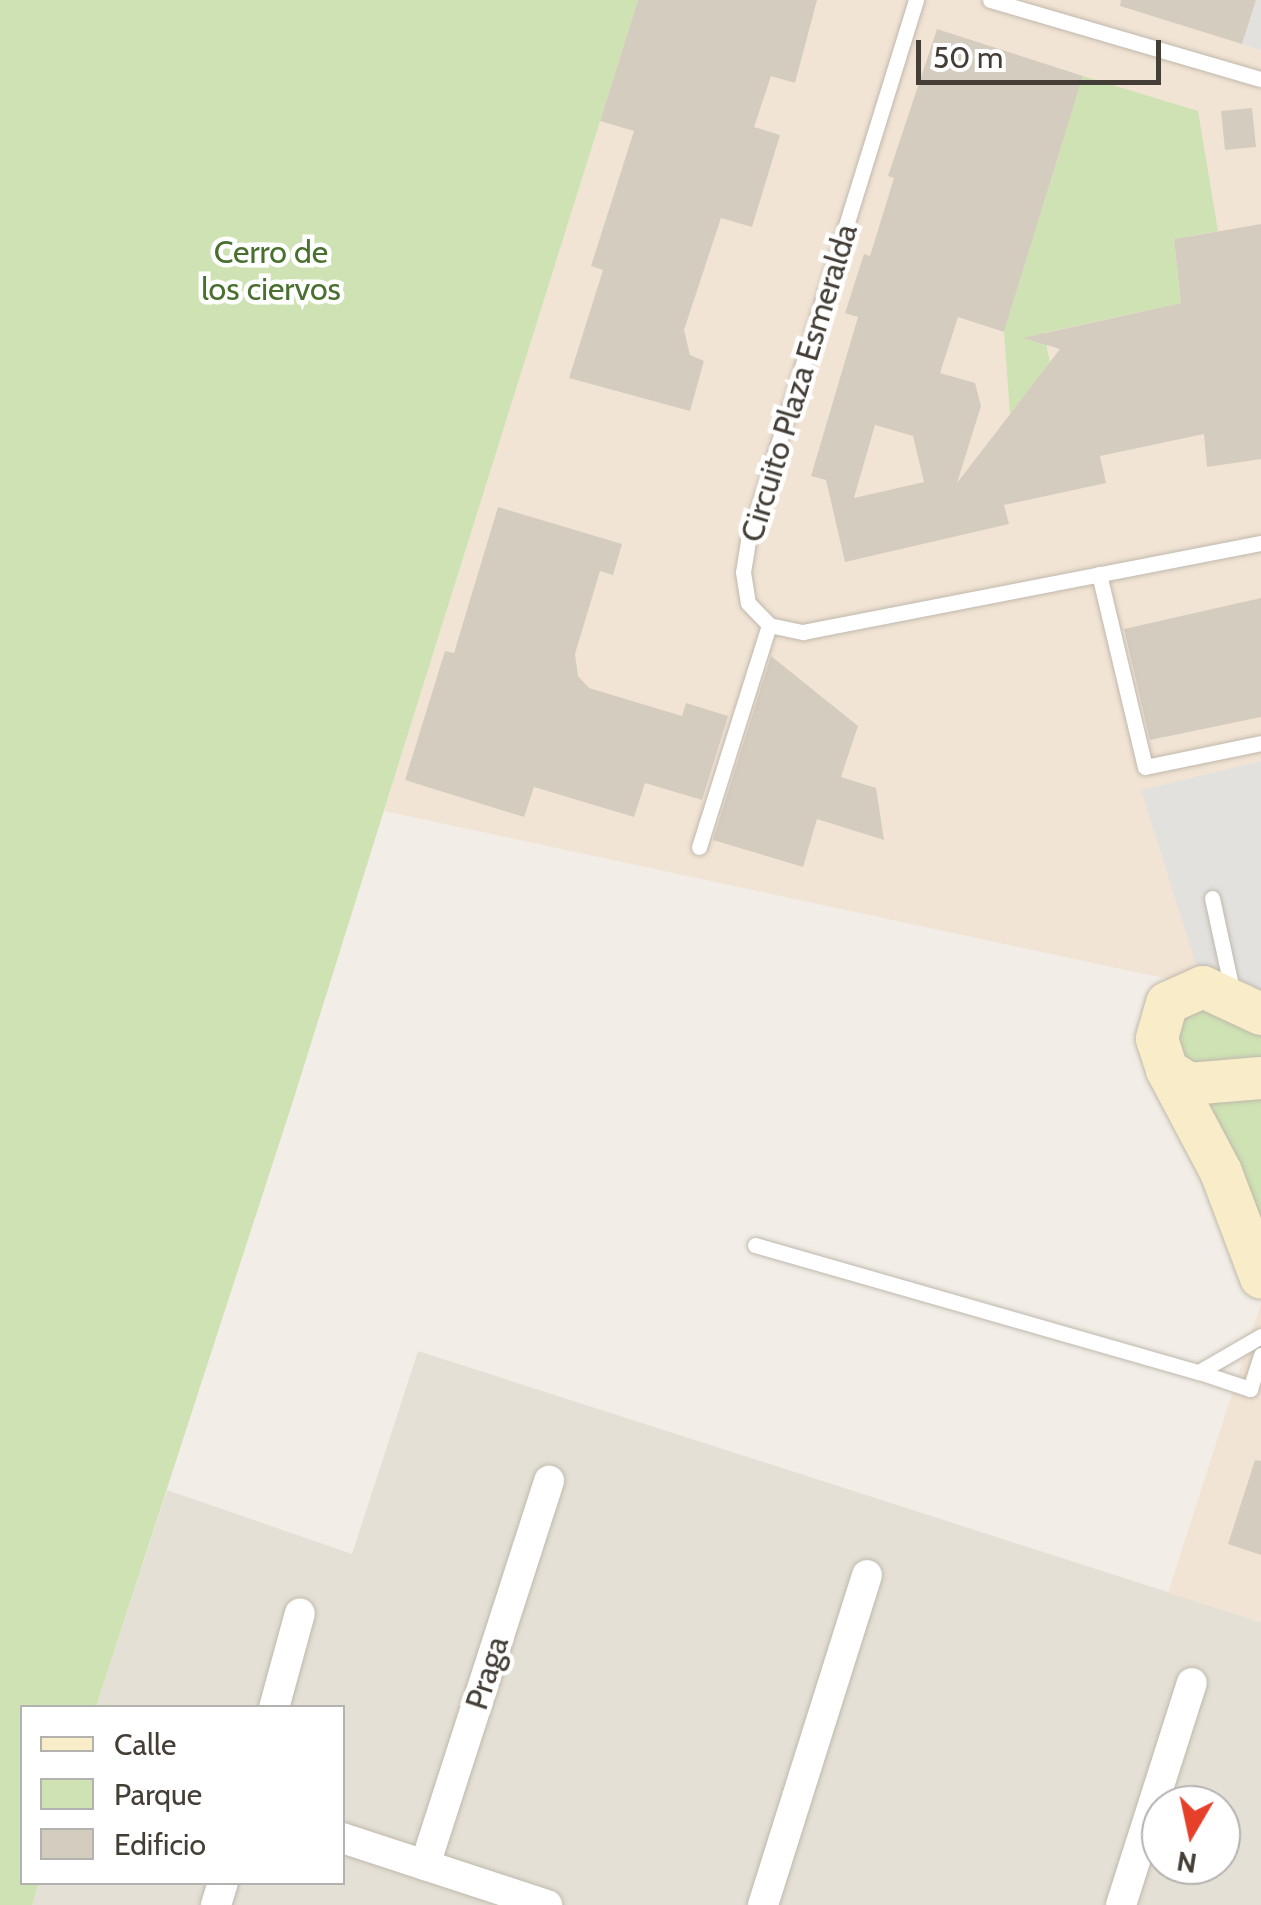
<!DOCTYPE html>
<style>
body{margin:0}
#map{position:relative;width:1261px;height:1905px;overflow:hidden;background:#f2eee7;font-family:Cabin,sans-serif}
div>[style]{position:absolute}
.residential>*{inset:0;background:#e5e0d5}
.commercial>*{inset:0;background:#f2e4d4}
.green>*{inset:0;background:#cfe2b3}
.parking>*{inset:0;background:#e3e1de}
.building>*{inset:0;background:#d5ccc0}
.roads{filter:drop-shadow(0 0 2px #bfb8ad) drop-shadow(0 0 2px #bfb8ad)}
.service>*{height:15px;margin:-7.5px;padding:0 7.5px;transform-origin:7.5px;border-radius:7.5px;background:#fff}
.minor>*{height:30px;margin:-15px;padding:0 15px;transform-origin:15px;border-radius:15px;background:#fff}
.secondary>*{height:42px;margin:-21px;padding:0 21px;transform-origin:21px;border-radius:21px;background:#f9ecc9}
span{translate:-50% -50%;white-space:nowrap;text-align:center;line-height:1.15;-webkit-text-stroke:9px #fff;paint-order:stroke}
.park-label{font-size:32px;color:#4a702f}
.street-label{font-size:32px;color:#443e37}
.legend{position:absolute;left:20px;top:1705px;width:325px;height:180px;box-sizing:border-box;background:#fff;border:2px solid #b4b2af;margin:0;padding:12px 18px;list-style:none;font-size:30px;color:#443e37}
.legend li{display:flex;align-items:center;gap:20px;height:50px}
.legend b{width:50px;border:2px solid #b4b2af}
.north{position:absolute;left:1141px;top:1785px;width:100px;height:100px;box-sizing:border-box;background:#fff;border:2px solid #b4b2af;border-radius:50%;rotate:189deg;font-size:28px;font-weight:700;line-height:40px;text-align:center;color:#443e37}
.north::after{content:'';display:block;margin:auto;width:35px;height:45px;background:#e6402a;clip-path:polygon(50% 0,100% 100%,50% 72%,0 100%)}
.scale{position:absolute;left:916px;top:40px;width:245px;height:45px;box-sizing:border-box;border:5px solid #443e37;border-top:0;padding-left:12px;font-size:30px;line-height:35px;white-space:nowrap;color:#443e37;-webkit-text-stroke:8px #fff;paint-order:stroke}
</style>
<div id="map">
<div class="residential">
<div style="clip-path:polygon(evenodd,418px 1351px,1261px 1622px,1261px 1905px,32px 1905px,39px 1883px,342px 1882px,342px 1708px,96px 1707px,167px 1490px,352px 1554px,418px 1351px,1161px 1805px,1221px 1805px,1221px 1865px,1161px 1865px,1161px 1805px)"></div>
</div>
<div class="commercial">
<div style="clip-path:polygon(638px 0,1261px 0,1261px 999px,384px 811px)"></div>
<div style="clip-path:polygon(1261px 1303px,1261px 1622px,1168px 1593px)"></div>
</div>
<div class="green">
<div style="clip-path:polygon(0 0,638px 0,292px 1104px,96px 1707px,22px 1708px,22px 1882px,39px 1883px,32px 1905px,0 1905px)"></div>
<div style="clip-path:polygon(1083px 76px,1198px 111px,1218px 231px,1174px 239px,1181px 303px,1044px 333px,1050px 363px,1010px 414px,1004px 332px)"></div>
<div style="clip-path:polygon(1261px 999px,1261px 1278px,1157px 1039px,1167px 1003px)"></div>
</div>
<div class="parking">
<div style="clip-path:polygon(1256px 0,1261px 0,1261px 50px,1242px 44px)"></div>
<div style="clip-path:polygon(1261px 761px,1261px 999px,1203px 987px,1141px 790px)"></div>
</div>
<div class="building">
<div style="clip-path:polygon(638px 0,817px 0,795px 83px,771px 76px,754px 127px,780px 135px,752px 227px,721px 218px,684px 330px,690px 355px,704px 361px,690px 411px,569px 378px,603px 270px,591px 266px,634px 131px,600px 121px)"></div>
<div style="clip-path:polygon(1121px 0,1256px 0,1242px 44px,1120px 6px)"></div>
<div style="clip-path:polygon(evenodd,937px 29px,1083px 76px,1004px 332px,958px 317px,940px 373px,975px 383px,981px 406px,957px 483px,1060px 349px,1023px 338px,1181px 303px,1174px 239px,1261px 224px,1261px 459px,1207px 467px,1204px 434px,1100px 456px,1106px 483px,1004px 505px,1009px 524px,845px 562px,826px 480px,811px 476px,858px 317px,845px 313px,864px 254px,870px 256px,894px 178px,888px 176px,937px 29px,875px 425px,913px 436px,924px 482px,854px 498px,875px 425px)"></div>
<div style="clip-path:polygon(1252px 108px,1256px 147px,1225px 150px,1221px 111px)"></div>
<div style="clip-path:polygon(498px 507px,622px 544px,613px 575px,600px 571px,575px 654px,578px 676px,589px 688px,682px 716px,686px 703px,728px 716px,702px 800px,645px 783px,634px 817px,534px 787px,524px 817px,405px 780px,445px 651px,454px 653px)"></div>
<div style="clip-path:polygon(1261px 598px,1261px 717px,1150px 740px,1124px 629px)"></div>
<div style="clip-path:polygon(771px 656px,858px 726px,841px 777px,876px 788px,884px 840px,817px 819px,803px 867px,713px 840px)"></div>
<div style="clip-path:polygon(1255px 1460px,1261px 1461px,1261px 1555px,1228px 1544px)"></div>
</div>
<div class="roads">
<div class="service">
<div style="left:916px;top:0;width:566px;rotate:107.25deg"></div>
<div style="left:748px;top:541px;width:31px;rotate:99deg"></div>
<div style="left:743px;top:572px;width:31px;rotate:81deg"></div>
<div style="left:748px;top:603px;width:30px;rotate:46deg"></div>
<div style="left:769px;top:625px;width:35px;rotate:12deg"></div>
<div style="left:803px;top:632px;width:467px;rotate:-11deg"></div>
<div style="left:990px;top:0;width:282px;rotate:16.3deg"></div>
<div style="left:1099px;top:574px;width:198px;rotate:76.6deg"></div>
<div style="left:1145px;top:767px;width:118px;rotate:-11.7deg"></div>
<div style="left:699px;top:847px;width:233px;rotate:-72.5deg"></div>
<div style="left:1212px;top:898px;width:98px;rotate:77.7deg"></div>
<div style="left:755px;top:1245px;width:462px;rotate:16deg"></div>
<div style="left:1261px;top:1336px;width:72px;rotate:149.9deg"></div>
<div style="left:1199px;top:1372px;width:54px;rotate:18.4deg"></div>
<div style="left:1250px;top:1389px;width:36px;rotate:-72deg"></div>
</div>
<div class="minor">
<div style="left:274px;top:1708px;width:98px;rotate:-74.7deg"></div>
<div style="left:342px;top:1838px;width:216px;rotate:18.1deg"></div>
<div style="left:425px;top:1865px;width:404px;rotate:-72.1deg"></div>
<div style="left:216px;top:1905px;width:24px;rotate:-73deg"></div>
<div style="left:763px;top:1905px;width:346px;rotate:-72.5deg"></div>
<div style="left:1121px;top:1905px;width:233px;rotate:-72.3deg"></div>
</div>
<div class="secondary">
<div style="left:1261px;top:1014px;width:64px;rotate:-155deg"></div>
<div style="left:1203px;top:987px;width:39px;rotate:156deg"></div>
<div style="left:1167px;top:1003px;width:37px;rotate:106deg"></div>
<div style="left:1157px;top:1039px;width:33px;rotate:72deg"></div>
<div style="left:1167px;top:1070px;width:26px;rotate:32deg"></div>
<div style="left:1189px;top:1084px;width:72px;rotate:-4.8deg"></div>
<div style="left:1167px;top:1070px;width:115px;rotate:62.1deg"></div>
<div style="left:1221px;top:1172px;width:113px;rotate:69.3deg"></div>
</div>
</div>
<div class="park-label">
<span style="left:271px;top:271px">Cerro de<br>los ciervos</span>
</div>
<div class="street-label">
<span style="left:799px;top:383px;rotate:-73deg">Circuito Plaza Esmeralda</span>
<span style="left:487px;top:1673px;rotate:-72deg">Praga</span>
</div>
<ul class="legend">
<li><b style="height:12px;background:#f9ecc9"></b>Calle</li>
<li><b style="height:28px;background:#cfe2b3"></b>Parque</li>
<li><b style="height:28px;background:#d5ccc0"></b>Edificio</li>
</ul>
<div class="north">N</div>
<div class="scale">50 m</div>
</div>
